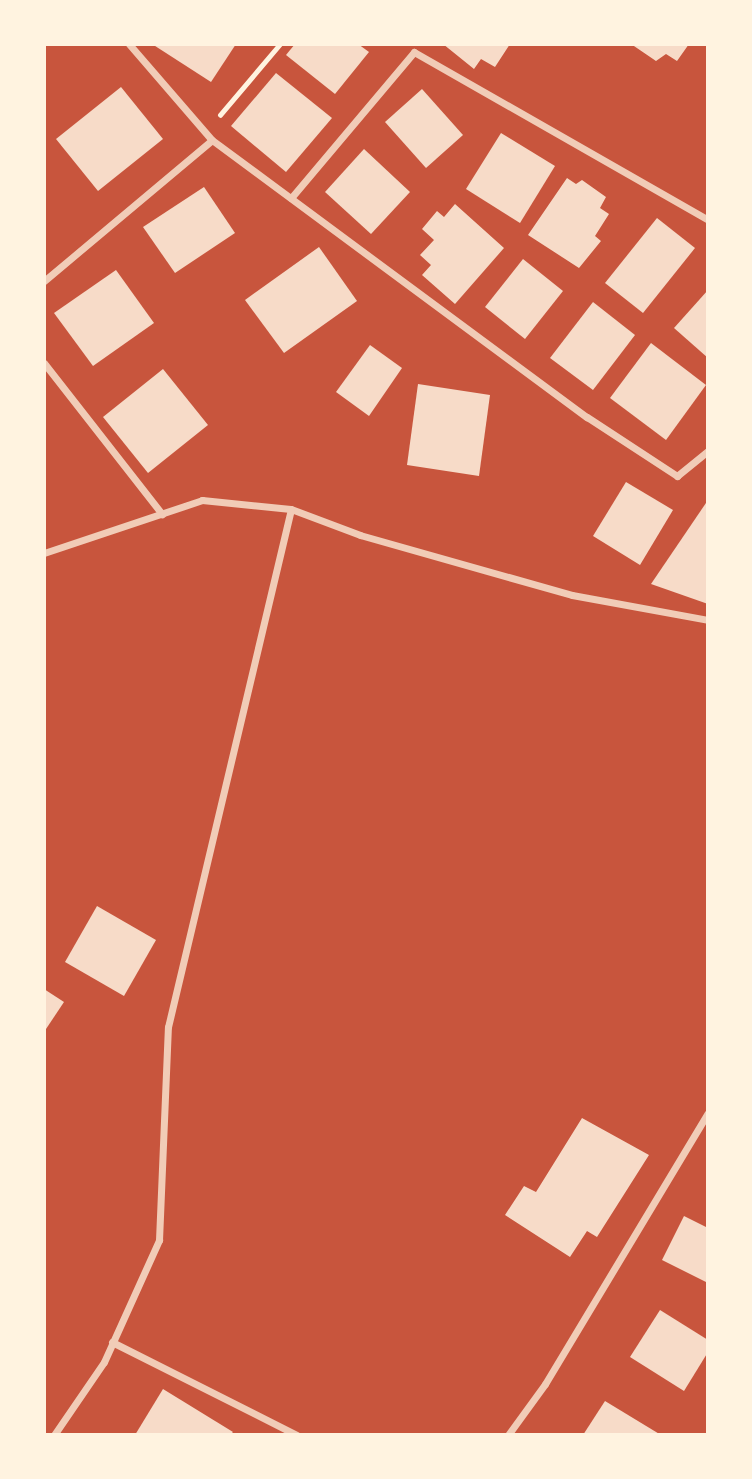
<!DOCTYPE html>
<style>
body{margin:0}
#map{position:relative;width:752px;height:1479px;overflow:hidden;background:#c8553d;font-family:Karla,sans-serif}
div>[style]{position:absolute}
.building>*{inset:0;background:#f7dbc8}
.path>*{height:4.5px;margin:-2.25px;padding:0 2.25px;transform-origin:2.25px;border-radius:2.25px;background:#fff3e0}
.minor>*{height:7px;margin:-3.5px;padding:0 3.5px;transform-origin:3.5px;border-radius:3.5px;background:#f1ccb7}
span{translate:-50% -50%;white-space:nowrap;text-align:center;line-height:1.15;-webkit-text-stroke:7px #fff3e0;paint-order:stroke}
.frame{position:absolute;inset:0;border:46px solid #fff3e0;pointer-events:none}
</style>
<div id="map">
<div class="building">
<div style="clip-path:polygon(152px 44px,236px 44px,211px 82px)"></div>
<div style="clip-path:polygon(295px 44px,358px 44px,369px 52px,335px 94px,286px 55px)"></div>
<div style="clip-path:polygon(443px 44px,510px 44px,495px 67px,481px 59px,474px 69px)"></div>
<div style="clip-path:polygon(631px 44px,689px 44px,677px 61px,666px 54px,656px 61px)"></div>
<div style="clip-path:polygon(276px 73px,332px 118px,286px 172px,231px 126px)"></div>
<div style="clip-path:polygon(121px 87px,163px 139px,98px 191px,56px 139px)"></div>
<div style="clip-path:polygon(422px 89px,463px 135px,426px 168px,385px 122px)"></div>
<div style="clip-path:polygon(501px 133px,555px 166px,520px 223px,466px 189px)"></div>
<div style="clip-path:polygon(364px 149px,410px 192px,371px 234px,325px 192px)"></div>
<div style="clip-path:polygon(567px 178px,576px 184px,582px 180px,606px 197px,600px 208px,609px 214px,595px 236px,601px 241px,579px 268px,528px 235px)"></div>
<div style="clip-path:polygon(204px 187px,235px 233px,175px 273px,143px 227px)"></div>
<div style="clip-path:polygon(455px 204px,504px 248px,455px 304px,422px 275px,431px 265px,420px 255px,434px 240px,422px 229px,437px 211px,444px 217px)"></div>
<div style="clip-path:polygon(657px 218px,695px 248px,643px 313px,605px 283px)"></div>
<div style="clip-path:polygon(319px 247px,357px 301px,284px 353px,245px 300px)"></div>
<div style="clip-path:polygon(523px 259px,563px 291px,525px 339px,485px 307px)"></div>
<div style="clip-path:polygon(116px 270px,154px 323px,93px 366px,54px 313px)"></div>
<div style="clip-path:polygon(708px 290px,708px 358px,674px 328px)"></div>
<div style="clip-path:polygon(593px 302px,635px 335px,593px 390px,550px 358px)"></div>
<div style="clip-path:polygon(651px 343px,706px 385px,666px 440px,610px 398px)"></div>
<div style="clip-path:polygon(370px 345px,402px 368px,369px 416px,336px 392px)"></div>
<div style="clip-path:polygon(163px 369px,208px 425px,148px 473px,103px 417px)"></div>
<div style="clip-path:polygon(418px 384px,490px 395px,479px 476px,407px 465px)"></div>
<div style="clip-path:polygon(626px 482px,673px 510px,640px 565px,593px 536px)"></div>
<div style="clip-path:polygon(708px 500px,708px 604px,651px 584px)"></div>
<div style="clip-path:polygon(97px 906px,156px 940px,124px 996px,65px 962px)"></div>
<div style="clip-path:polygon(44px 989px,64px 1002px,44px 1032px)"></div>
<div style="clip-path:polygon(582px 1118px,649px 1155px,597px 1237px,587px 1231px,570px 1257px,505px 1215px,524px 1186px,536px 1192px)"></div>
<div style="clip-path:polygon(684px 1216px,708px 1228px,708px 1283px,662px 1260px)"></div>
<div style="clip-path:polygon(660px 1310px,708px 1340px,708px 1352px,684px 1391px,630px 1357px)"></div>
<div style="clip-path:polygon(163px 1389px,233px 1432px,230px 1435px,135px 1435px)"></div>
<div style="clip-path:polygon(605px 1401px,661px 1435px,583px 1435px)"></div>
</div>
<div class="path">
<div style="left:220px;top:115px;width:93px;rotate:-49.8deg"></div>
</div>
<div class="minor">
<div style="left:129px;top:44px;width:127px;rotate:49.2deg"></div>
<div style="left:291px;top:198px;width:191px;rotate:-49.9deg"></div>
<div style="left:414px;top:52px;width:339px;rotate:29.7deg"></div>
<div style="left:44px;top:281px;width:219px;rotate:-40deg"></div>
<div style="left:212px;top:140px;width:466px;rotate:36.5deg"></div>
<div style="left:587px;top:417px;width:108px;rotate:33.2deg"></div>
<div style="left:677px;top:476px;width:40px;rotate:-39deg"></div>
<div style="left:44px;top:363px;width:192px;rotate:52deg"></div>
<div style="left:44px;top:553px;width:167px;rotate:-18.5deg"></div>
<div style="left:202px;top:500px;width:89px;rotate:5.8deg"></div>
<div style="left:291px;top:509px;width:74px;rotate:20.6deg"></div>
<div style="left:360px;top:535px;width:220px;rotate:15.8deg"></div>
<div style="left:572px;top:595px;width:138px;rotate:10.4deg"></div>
<div style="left:112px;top:1342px;width:207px;rotate:26.7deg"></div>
<div style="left:54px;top:1435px;width:88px;rotate:-55.6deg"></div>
<div style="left:104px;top:1362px;width:134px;rotate:-65.7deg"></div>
<div style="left:159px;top:1240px;width:213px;rotate:-87.6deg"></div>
<div style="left:168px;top:1027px;width:532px;rotate:-76.64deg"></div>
<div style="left:508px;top:1435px;width:63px;rotate:-54deg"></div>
<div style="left:545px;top:1384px;width:316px;rotate:-59deg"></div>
</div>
<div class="frame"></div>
</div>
